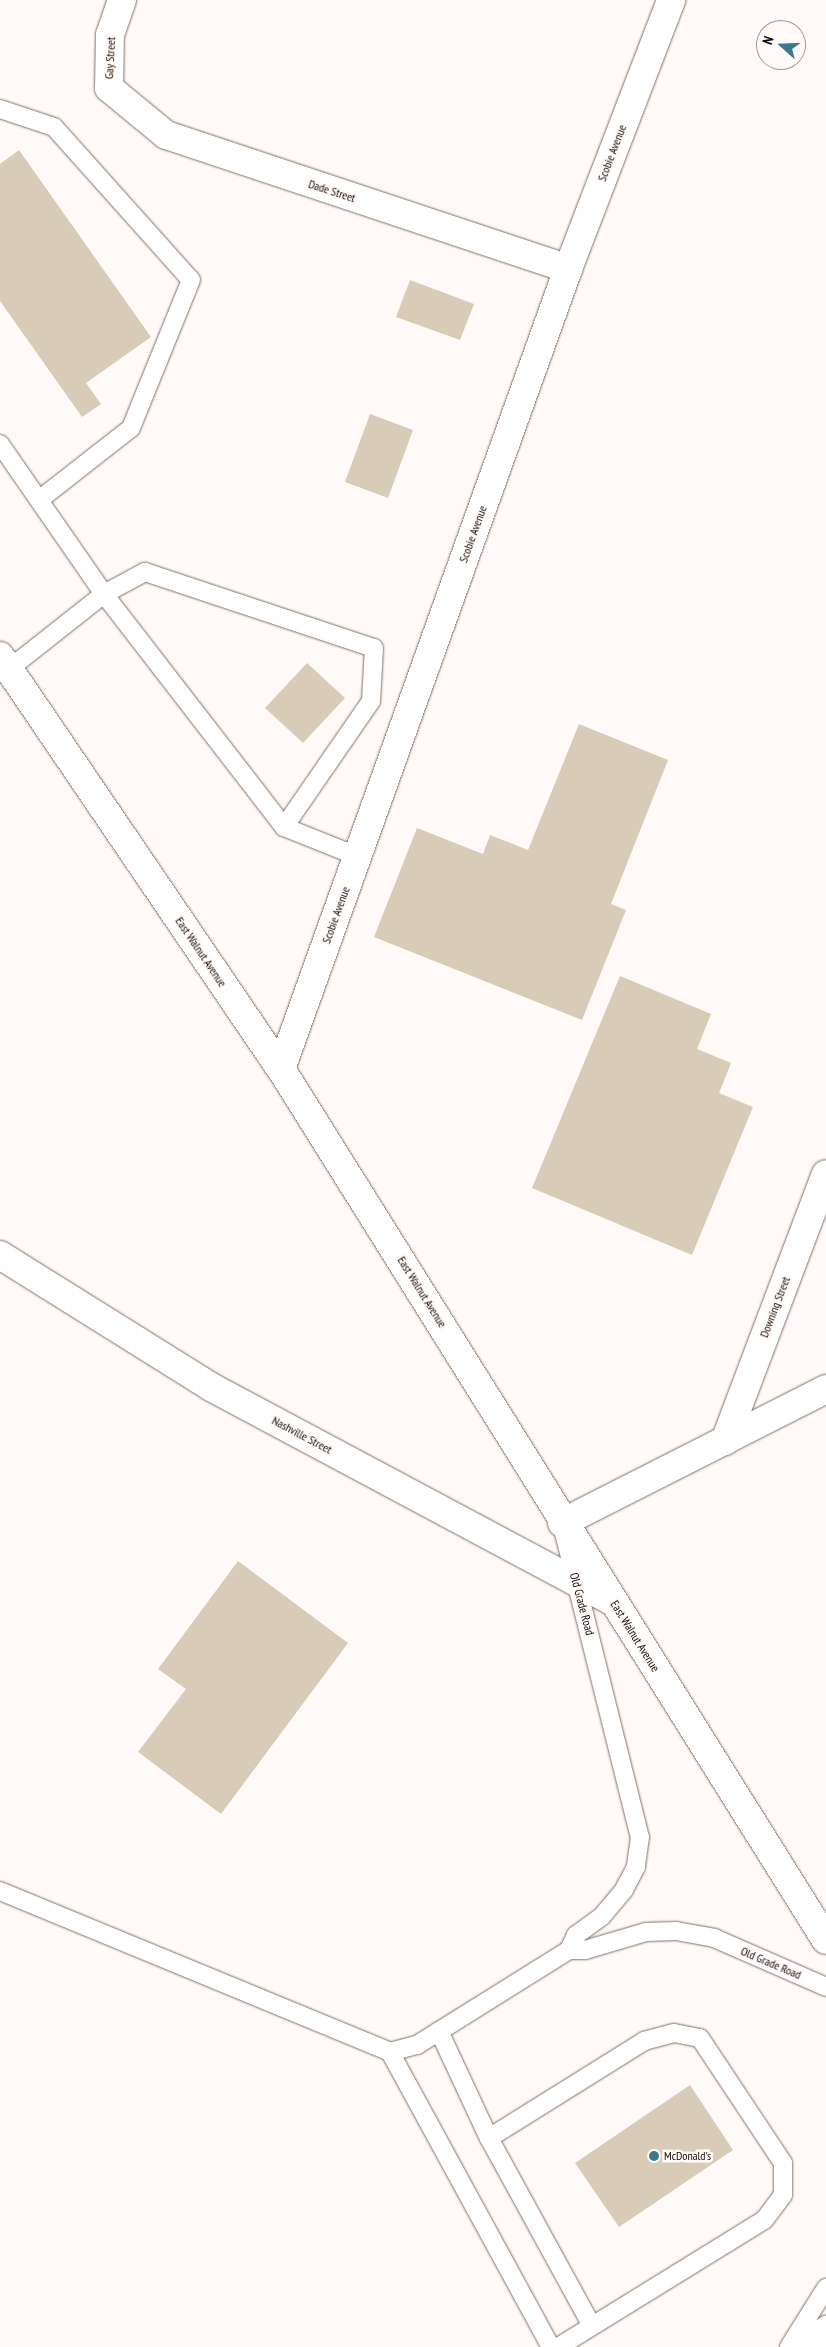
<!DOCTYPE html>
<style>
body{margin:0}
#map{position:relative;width:826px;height:2347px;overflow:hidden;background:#fffaf7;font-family:"PT Sans Narrow",sans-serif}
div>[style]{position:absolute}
.building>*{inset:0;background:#d8cbb7}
.roads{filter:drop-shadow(0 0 1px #846e65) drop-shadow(0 0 1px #846e65)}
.service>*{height:18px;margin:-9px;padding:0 9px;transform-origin:9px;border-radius:9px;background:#fff}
.minor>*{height:28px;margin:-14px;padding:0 14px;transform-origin:14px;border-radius:14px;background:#fff}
.primary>*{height:28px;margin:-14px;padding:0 14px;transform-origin:14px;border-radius:14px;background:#fff}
.dots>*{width:14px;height:14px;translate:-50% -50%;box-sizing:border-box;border:2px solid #fffaf7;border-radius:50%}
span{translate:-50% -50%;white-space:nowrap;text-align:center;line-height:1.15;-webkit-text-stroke:5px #fffaf7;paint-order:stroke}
.street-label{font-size:12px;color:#120a07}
.poi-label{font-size:12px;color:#120a07}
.left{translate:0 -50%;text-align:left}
.north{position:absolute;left:756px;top:20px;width:50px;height:50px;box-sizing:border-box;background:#fffaf7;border:1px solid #a09a97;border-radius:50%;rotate:290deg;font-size:14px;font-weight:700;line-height:20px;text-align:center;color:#120a07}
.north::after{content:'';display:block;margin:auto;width:18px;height:22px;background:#397a8d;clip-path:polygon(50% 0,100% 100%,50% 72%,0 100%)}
</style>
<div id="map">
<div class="building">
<div style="clip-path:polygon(19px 150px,151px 337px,86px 383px,101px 404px,82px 417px,0 301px,0 164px)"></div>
<div style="clip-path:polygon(410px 280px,474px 304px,460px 340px,396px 317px)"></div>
<div style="clip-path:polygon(370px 414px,413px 430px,388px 498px,345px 482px)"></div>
<div style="clip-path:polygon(307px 663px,345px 698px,303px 743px,265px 708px)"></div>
<div style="clip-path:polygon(579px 724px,668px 760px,611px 904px,626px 910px,582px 1020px,374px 937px,417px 828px,483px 854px,490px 835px,528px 850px)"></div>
<div style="clip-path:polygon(620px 976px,711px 1014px,697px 1049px,731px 1063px,719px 1093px,753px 1107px,692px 1255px,532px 1188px)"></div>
<div style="clip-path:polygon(238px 1561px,348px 1643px,221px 1814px,138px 1752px,186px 1689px,158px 1669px)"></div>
<div style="clip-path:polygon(690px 2085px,733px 2150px,619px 2227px,575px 2163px)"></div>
</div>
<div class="roads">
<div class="service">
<div style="left:0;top:109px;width:57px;rotate:18.4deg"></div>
<div style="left:54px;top:127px;width:205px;rotate:48.2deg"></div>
<div style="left:191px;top:280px;width:160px;rotate:112.1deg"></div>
<div style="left:131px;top:428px;width:115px;rotate:142deg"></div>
<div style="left:0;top:444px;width:183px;rotate:55.3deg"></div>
<div style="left:104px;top:594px;width:294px;rotate:52.3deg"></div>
<div style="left:284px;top:827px;width:79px;rotate:21.7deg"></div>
<div style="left:9px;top:669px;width:121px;rotate:-38.3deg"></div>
<div style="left:104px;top:594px;width:47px;rotate:-28.2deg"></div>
<div style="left:145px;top:572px;width:241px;rotate:18.4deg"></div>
<div style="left:374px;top:648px;width:53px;rotate:93.2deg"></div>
<div style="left:371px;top:701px;width:153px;rotate:124.6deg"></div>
<div style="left:564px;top:1533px;width:313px;rotate:76deg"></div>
<div style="left:640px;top:1837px;width:30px;rotate:98deg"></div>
<div style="left:636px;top:1867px;width:26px;rotate:118deg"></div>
<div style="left:624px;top:1890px;width:35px;rotate:130deg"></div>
<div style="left:601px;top:1917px;width:31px;rotate:144deg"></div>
<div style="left:576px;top:1935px;width:17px;rotate:115deg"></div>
<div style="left:569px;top:1950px;width:16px"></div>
<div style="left:585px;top:1950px;width:64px;rotate:-16.4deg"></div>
<div style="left:646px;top:1932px;width:30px;rotate:-2deg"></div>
<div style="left:676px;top:1931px;width:39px;rotate:10deg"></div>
<div style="left:714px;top:1938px;width:122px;rotate:23.6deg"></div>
<div style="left:0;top:1891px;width:422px;rotate:22.4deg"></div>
<div style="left:390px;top:2052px;width:28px;rotate:-15deg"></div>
<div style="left:417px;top:2045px;width:179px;rotate:-32deg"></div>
<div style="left:439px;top:2031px;width:118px;rotate:65deg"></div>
<div style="left:489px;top:2138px;width:214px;rotate:61.3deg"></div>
<div style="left:390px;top:2052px;width:336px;rotate:61.4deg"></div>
<div style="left:489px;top:2138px;width:183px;rotate:-32deg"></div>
<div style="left:644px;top:2041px;width:31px;rotate:-15deg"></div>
<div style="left:674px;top:2033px;width:26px;rotate:11deg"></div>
<div style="left:700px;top:2038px;width:150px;rotate:56.4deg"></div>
<div style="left:783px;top:2163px;width:32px;rotate:90deg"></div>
<div style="left:783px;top:2195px;width:31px;rotate:127deg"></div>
<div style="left:764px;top:2220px;width:242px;rotate:148.3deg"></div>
<div style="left:792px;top:2346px;width:40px;rotate:-32deg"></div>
<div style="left:789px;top:2347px;width:70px;rotate:-57.9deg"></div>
<div style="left:799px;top:2347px;width:28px;rotate:-13deg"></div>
</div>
<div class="minor">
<div style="left:122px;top:0;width:37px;rotate:109deg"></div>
<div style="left:110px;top:35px;width:53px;rotate:91.1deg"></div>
<div style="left:109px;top:88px;width:74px;rotate:39.5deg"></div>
<div style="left:166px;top:135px;width:424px;rotate:18.4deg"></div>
<div style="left:281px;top:1069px;width:850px;rotate:-70.26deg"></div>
<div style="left:568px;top:269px;width:288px;rotate:-69deg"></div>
<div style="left:0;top:1255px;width:249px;rotate:32deg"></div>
<div style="left:211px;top:1387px;width:456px;rotate:28.1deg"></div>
<div style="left:725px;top:1441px;width:285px;rotate:-69.3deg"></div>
<div style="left:562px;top:1523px;width:296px;rotate:-26.9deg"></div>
</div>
<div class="primary">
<div style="left:0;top:656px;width:500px;rotate:55.8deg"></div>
<div style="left:281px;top:1069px;width:1027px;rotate:57.97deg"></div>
</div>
</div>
<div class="dots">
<div style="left:654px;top:2156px;background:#397a8d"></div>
</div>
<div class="street-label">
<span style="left:110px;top:58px;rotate:-87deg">Gay Street</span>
<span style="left:612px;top:153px;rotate:-69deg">Scobie Avenue</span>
<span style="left:332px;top:191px;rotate:18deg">Dade Street</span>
<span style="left:473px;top:534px;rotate:-70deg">Scobie Avenue</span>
<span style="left:336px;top:915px;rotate:-70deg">Scobie Avenue</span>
<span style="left:201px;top:952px;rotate:56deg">East Walnut Avenue</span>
<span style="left:422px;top:1292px;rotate:58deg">East Walnut Avenue</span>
<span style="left:775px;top:1307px;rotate:-69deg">Downing Street</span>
<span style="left:302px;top:1435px;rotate:28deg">Nashville Street</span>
<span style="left:582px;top:1604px;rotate:75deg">Old Grade Road</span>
<span style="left:635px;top:1636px;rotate:58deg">East Walnut Avenue</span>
<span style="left:771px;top:1963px;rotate:23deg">Old Grade Road</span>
</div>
<div class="poi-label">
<span class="left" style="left:664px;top:2156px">McDonald's</span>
</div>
<div class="north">N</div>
</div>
